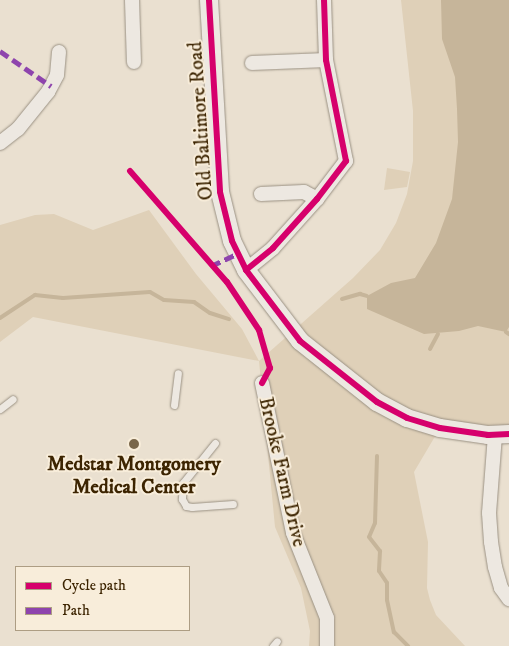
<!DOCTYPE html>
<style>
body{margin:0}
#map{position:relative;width:509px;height:646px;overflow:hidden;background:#eae0d0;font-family:"IM FELL DW Pica",serif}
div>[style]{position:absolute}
.green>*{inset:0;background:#dfd0b8}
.water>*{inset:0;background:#c6b59a}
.stream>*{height:4px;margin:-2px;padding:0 2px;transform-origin:2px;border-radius:2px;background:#c6b59a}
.roads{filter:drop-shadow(0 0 1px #9a9183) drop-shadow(0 0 1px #9a9183)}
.service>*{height:7px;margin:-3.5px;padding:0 3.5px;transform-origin:3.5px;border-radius:3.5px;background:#ede8e1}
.minor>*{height:14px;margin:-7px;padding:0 7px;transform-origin:7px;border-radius:7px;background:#ede8e1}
.tertiary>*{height:18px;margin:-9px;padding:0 9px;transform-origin:9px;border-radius:9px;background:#ede8e1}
.quiet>*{height:5px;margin-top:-2.5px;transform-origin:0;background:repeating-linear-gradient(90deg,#8e44ad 0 10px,transparent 0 15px)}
.cycleway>*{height:6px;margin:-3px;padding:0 3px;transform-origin:3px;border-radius:3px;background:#d6006c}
.dots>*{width:14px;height:14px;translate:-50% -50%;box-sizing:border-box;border:2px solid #f8edda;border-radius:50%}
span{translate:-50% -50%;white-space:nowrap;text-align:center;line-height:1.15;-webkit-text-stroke:4px #f8edda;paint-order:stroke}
.street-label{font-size:20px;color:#3c2401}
.poi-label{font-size:20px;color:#3c2401;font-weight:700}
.legend{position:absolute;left:15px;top:566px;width:175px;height:65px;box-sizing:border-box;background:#f8edda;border:1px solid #ad9d83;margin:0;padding:6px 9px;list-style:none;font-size:15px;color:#3c2401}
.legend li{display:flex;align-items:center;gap:10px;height:25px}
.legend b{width:25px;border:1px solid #ad9d83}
</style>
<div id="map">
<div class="green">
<div style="clip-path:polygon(401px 0,509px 0,509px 434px,440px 428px,414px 472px,428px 542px,427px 588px,430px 600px,436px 615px,465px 646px,309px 646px,310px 631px,301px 588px,275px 527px,259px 361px,33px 317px,0 342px,0 225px,35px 215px,54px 214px,93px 230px,149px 210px,196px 274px,242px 329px,259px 361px,353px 278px,380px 250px,396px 223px,407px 194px,413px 161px,413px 111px)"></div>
<div style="clip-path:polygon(387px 168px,410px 172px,407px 187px,384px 190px)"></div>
</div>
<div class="water">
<div style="clip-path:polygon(441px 0,509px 0,509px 327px,506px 332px,478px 326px,459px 331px,424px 334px,367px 309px,367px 296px,391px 283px,415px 278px,436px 243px,452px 199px,458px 142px,457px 109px,455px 77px,442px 39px)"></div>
</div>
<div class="stream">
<div style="left:342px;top:299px;width:19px;rotate:-16deg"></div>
<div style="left:360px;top:294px;width:7px;rotate:16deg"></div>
<div style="left:0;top:318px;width:42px;rotate:-33.3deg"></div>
<div style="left:35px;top:295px;width:28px;rotate:6deg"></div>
<div style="left:63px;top:298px;width:87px;rotate:-3.9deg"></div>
<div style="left:150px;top:292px;width:16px;rotate:30deg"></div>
<div style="left:164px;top:300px;width:30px;rotate:4deg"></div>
<div style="left:194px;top:302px;width:19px;rotate:35deg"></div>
<div style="left:210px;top:313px;width:20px;rotate:18deg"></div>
<div style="left:506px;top:332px;width:4px;rotate:34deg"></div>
<div style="left:430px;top:349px;width:17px;rotate:-62deg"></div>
<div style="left:377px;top:456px;width:67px;rotate:91.7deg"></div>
<div style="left:375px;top:523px;width:15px;rotate:113deg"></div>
<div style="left:369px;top:537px;width:18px;rotate:52deg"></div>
<div style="left:380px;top:551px;width:20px;rotate:93deg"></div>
<div style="left:379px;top:571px;width:14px;rotate:56deg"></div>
<div style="left:387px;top:583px;width:17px;rotate:90deg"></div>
<div style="left:387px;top:600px;width:33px;rotate:78deg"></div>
<div style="left:394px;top:632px;width:20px;rotate:45deg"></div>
</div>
<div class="roads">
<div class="service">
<div style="left:174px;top:405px;width:32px;rotate:-83deg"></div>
<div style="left:0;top:409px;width:16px;rotate:-38deg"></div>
<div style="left:215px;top:443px;width:51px;rotate:128.7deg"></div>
<div style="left:183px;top:483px;width:16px;rotate:94deg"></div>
<div style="left:182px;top:499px;width:8px;rotate:60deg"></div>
<div style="left:186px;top:506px;width:6px;rotate:9deg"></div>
<div style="left:192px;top:507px;width:41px;rotate:-4.2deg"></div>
<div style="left:273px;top:646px;width:6px;rotate:-51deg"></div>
</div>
<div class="minor">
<div style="left:132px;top:0;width:62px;rotate:88.2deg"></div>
<div style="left:252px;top:63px;width:74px;rotate:-2.3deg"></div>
<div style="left:0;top:143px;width:23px;rotate:-38deg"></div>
<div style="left:18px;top:129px;width:48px;rotate:-51deg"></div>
<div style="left:48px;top:92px;width:19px;rotate:-62deg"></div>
<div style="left:57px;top:75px;width:23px;rotate:-85deg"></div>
<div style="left:261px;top:194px;width:43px;rotate:-2.7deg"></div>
<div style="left:304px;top:192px;width:15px;rotate:28deg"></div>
<div style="left:246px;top:270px;width:35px;rotate:-39deg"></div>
<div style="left:273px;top:248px;width:66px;rotate:-48.1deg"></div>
<div style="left:317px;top:199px;width:48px;rotate:-52.7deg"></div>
<div style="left:346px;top:161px;width:103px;rotate:-101.2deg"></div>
<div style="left:326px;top:60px;width:60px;rotate:-91.9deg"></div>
<div style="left:262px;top:383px;width:153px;rotate:78.3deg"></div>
<div style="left:293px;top:533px;width:92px;rotate:68.2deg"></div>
<div style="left:327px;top:618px;width:28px;rotate:90deg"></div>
<div style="left:495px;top:435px;width:78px;rotate:94.4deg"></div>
<div style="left:489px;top:513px;width:29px;rotate:86deg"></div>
<div style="left:491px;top:542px;width:25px;rotate:81deg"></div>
<div style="left:495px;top:567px;width:22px;rotate:74deg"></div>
<div style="left:501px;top:588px;width:14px;rotate:54deg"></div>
</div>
<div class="tertiary">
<div style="left:209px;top:0;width:192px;rotate:86.7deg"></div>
<div style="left:220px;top:192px;width:50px;rotate:76.2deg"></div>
<div style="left:232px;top:241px;width:32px;rotate:64deg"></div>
<div style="left:246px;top:270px;width:89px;rotate:52.7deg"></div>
<div style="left:300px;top:341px;width:98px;rotate:38.4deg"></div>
<div style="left:377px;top:402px;width:34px;rotate:28deg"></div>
<div style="left:407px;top:418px;width:34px;rotate:17deg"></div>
<div style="left:440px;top:428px;width:49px;rotate:8.3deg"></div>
<div style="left:488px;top:435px;width:21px;rotate:-3deg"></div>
</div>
</div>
<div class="quiet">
<div style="left:0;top:51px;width:62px;rotate:34.5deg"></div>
<div style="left:211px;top:266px;width:29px;rotate:-25deg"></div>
</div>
<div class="cycleway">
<div style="left:209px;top:0;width:192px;rotate:86.7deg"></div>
<div style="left:220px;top:192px;width:50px;rotate:76.2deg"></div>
<div style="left:232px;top:241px;width:32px;rotate:64deg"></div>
<div style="left:246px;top:270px;width:89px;rotate:52.7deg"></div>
<div style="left:300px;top:341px;width:98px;rotate:38.4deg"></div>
<div style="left:377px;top:402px;width:34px;rotate:28deg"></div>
<div style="left:407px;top:418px;width:34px;rotate:17deg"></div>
<div style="left:440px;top:428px;width:49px;rotate:8.3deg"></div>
<div style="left:488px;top:435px;width:21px;rotate:-3deg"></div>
<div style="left:130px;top:171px;width:147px;rotate:48.9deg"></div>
<div style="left:227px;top:282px;width:58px;rotate:56.3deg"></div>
<div style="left:259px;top:330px;width:40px;rotate:74deg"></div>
<div style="left:270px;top:368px;width:17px;rotate:118deg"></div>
<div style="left:246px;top:270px;width:35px;rotate:-39deg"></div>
<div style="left:273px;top:248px;width:66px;rotate:-48.1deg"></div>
<div style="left:317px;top:199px;width:48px;rotate:-52.7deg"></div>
<div style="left:346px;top:161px;width:103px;rotate:-101.2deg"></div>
<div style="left:326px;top:60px;width:60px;rotate:-91.9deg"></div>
</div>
<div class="dots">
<div style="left:134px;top:444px;background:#796649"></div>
</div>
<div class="street-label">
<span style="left:201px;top:121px;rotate:-94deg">Old Baltimore Road</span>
<span style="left:282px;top:472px;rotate:77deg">Brooke Farm Drive</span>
</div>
<div class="poi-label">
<span style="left:134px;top:476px">Medstar Montgomery<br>Medical Center</span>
</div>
<ul class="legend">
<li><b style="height:6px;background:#d6006c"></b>Cycle path</li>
<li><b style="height:6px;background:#8e44ad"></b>Path</li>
</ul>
</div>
